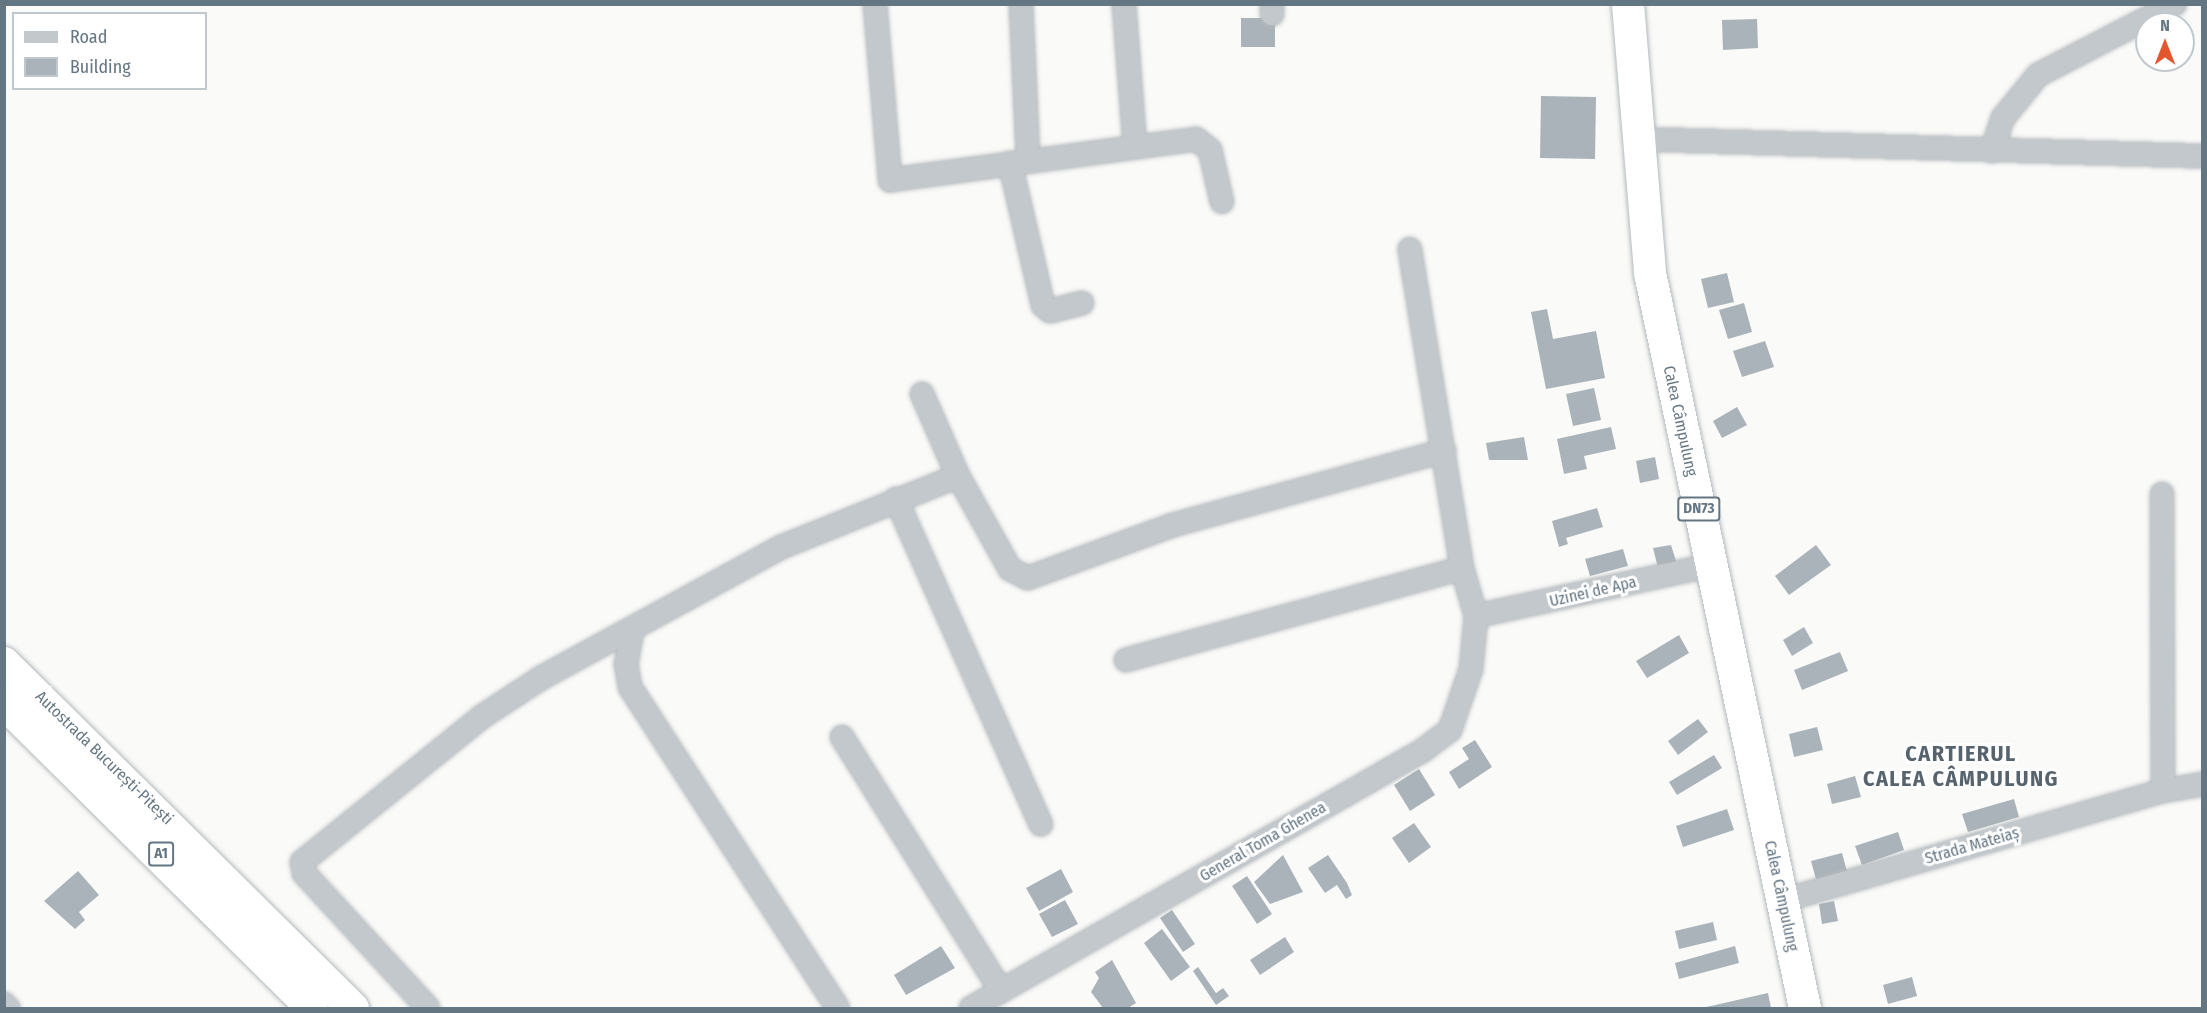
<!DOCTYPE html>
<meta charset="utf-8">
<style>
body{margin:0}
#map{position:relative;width:2207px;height:1013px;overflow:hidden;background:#fafaf8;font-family:"Fira Sans Condensed",sans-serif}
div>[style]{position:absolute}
.building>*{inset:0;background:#aab3b9}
.roads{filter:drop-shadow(0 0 2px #b4b9bd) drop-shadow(0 0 2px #b4b9bd)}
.minor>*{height:22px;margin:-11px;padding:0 11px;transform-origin:11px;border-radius:11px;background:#c3c8cc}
.highway>*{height:32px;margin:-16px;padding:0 16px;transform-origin:16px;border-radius:16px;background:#fff}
span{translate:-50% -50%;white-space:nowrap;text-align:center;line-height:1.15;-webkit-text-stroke:6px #fff;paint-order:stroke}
.shield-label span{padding:2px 4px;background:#fff;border:2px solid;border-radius:4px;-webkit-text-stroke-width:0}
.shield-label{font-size:15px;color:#657683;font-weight:700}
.street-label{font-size:16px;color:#657683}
.district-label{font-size:22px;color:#57646e;font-weight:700;letter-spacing:1.5px}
.frame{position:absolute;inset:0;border:6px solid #657683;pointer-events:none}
.legend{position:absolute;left:12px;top:12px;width:195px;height:78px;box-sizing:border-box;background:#fff;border:2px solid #c1c8cd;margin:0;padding:8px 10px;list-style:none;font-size:18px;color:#657683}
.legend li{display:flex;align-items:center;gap:12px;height:30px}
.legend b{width:30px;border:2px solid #c1c8cd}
.north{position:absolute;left:2135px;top:12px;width:60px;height:60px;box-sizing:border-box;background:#fff;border:2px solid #c1c8cd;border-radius:50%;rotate:0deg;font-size:16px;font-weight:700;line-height:24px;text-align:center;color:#657683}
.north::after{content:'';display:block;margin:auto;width:21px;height:27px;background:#e4572e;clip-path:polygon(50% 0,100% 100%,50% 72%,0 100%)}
</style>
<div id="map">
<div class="building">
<div style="clip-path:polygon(1241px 18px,1275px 18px,1275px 47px,1241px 47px)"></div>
<div style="clip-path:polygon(1757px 19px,1758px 48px,1723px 50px,1722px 20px)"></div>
<div style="clip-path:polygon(1541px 96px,1596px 97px,1595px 159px,1540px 158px)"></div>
<div style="clip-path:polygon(1727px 273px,1734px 302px,1708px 308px,1701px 279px)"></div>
<div style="clip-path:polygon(1744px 303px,1752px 332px,1728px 339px,1719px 310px)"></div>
<div style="clip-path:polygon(1547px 309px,1553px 339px,1596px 331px,1605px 378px,1546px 389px,1531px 312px)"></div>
<div style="clip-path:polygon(1765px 341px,1774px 367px,1742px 377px,1733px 351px)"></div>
<div style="clip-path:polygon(1594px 388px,1601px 420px,1573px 426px,1566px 394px)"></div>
<div style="clip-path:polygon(1737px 407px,1747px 425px,1722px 438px,1713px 421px)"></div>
<div style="clip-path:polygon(1611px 427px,1616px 449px,1584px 456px,1587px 469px,1564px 474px,1557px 439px)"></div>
<div style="clip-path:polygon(1524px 437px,1528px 460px,1489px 460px,1486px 443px)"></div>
<div style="clip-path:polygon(1655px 457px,1659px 479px,1640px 483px,1636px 461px)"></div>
<div style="clip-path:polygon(1597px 508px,1603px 527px,1566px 538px,1568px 544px,1559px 547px,1552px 521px)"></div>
<div style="clip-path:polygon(1671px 545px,1677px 564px,1658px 568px,1653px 548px)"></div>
<div style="clip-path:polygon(1816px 545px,1831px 565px,1789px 595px,1775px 576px)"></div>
<div style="clip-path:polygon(1623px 549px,1628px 566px,1590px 576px,1585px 559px)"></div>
<div style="clip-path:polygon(1804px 627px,1813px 643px,1792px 656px,1783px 640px)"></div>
<div style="clip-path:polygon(1679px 635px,1689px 653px,1647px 678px,1636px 661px)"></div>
<div style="clip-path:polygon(1840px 652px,1848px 671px,1802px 690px,1794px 670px)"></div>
<div style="clip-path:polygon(1698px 719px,1708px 732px,1678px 755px,1668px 741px)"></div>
<div style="clip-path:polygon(1817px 727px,1823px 750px,1794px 757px,1789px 734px)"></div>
<div style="clip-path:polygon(1475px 740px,1492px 767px,1459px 789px,1449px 772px,1469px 759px,1462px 748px)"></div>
<div style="clip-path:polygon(1714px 755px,1722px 768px,1677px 795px,1669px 782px)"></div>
<div style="clip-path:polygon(1419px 769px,1435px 795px,1410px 811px,1394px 785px)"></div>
<div style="clip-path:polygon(1855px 776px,1861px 797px,1832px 804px,1827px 784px)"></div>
<div style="clip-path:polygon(2014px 799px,2019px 817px,1968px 832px,1962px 814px)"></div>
<div style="clip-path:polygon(1727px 809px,1734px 830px,1683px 847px,1676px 826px)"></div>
<div style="clip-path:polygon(1414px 823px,1431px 847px,1409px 863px,1392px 838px)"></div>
<div style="clip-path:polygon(1898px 832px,1904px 850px,1862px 865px,1855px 846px)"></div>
<div style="clip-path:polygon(1842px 853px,1848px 875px,1817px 883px,1811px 861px)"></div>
<div style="clip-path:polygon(1283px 855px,1303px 892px,1270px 904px,1254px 882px)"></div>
<div style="clip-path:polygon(1328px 855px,1347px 883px,1352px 895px,1346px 899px,1337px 885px,1325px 893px,1308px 868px)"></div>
<div style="clip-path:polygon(1061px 869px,1073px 892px,1039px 911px,1026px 888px)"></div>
<div style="clip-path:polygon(78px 871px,99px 895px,79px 912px,85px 920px,75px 929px,44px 901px)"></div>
<div style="clip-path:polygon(1247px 876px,1272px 914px,1257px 924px,1232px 886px)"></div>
<div style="clip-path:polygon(1065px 900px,1078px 924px,1052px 937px,1039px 914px)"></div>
<div style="clip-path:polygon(1834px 901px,1838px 921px,1822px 924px,1819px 904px)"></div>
<div style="clip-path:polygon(1172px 910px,1195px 944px,1183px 952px,1160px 918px)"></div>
<div style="clip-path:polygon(1713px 922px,1717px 940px,1679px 949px,1675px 931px)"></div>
<div style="clip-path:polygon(1162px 929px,1190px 967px,1171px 981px,1144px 943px)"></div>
<div style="clip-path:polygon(1285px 937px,1294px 952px,1260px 975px,1250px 960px)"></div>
<div style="clip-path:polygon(941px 946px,955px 968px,906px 995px,894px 975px)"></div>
<div style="clip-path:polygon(1735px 946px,1739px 963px,1679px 979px,1675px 963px)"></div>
<div style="clip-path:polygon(1112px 960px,1136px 1003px,1128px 1008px,1103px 1008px,1091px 992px,1099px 978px,1095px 972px)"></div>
<div style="clip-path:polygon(1198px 967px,1216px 993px,1223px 988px,1229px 996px,1216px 1005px,1193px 971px)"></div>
<div style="clip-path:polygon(1912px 977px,1917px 996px,1888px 1004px,1883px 985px)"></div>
<div style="clip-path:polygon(1768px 993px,1771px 1008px,1702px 1008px)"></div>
</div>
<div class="roads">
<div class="minor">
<div style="left:875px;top:4px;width:177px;rotate:85.1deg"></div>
<div style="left:890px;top:180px;width:309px;rotate:-7.6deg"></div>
<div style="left:1196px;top:139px;width:18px;rotate:38deg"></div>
<div style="left:1210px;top:150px;width:53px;rotate:77deg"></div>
<div style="left:1021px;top:4px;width:157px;rotate:87.4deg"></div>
<div style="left:1124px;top:4px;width:142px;rotate:85.6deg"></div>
<div style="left:1272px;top:4px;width:10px;rotate:90deg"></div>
<div style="left:1635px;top:139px;width:567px;rotate:1.72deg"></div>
<div style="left:1992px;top:151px;width:35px;rotate:-72deg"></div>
<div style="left:2003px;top:118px;width:55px;rotate:-50.9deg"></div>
<div style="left:2038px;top:75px;width:154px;rotate:-27.4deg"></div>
<div style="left:1010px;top:163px;width:146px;rotate:76.9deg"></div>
<div style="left:1043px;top:305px;width:9px;rotate:41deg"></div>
<div style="left:1050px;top:311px;width:33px;rotate:-14deg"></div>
<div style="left:922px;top:394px;width:90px;rotate:66.3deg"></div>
<div style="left:2162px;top:494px;width:297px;rotate:89.8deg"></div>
<div style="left:896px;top:499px;width:356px;rotate:66deg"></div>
<div style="left:1476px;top:616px;width:240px;rotate:-12.2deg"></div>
<div style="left:632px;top:631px;width:34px;rotate:100deg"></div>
<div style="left:626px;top:664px;width:23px;rotate:80deg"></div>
<div style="left:630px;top:687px;width:382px;rotate:57.1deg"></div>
<div style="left:1126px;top:660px;width:348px;rotate:-15.3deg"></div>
<div style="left:842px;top:737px;width:299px;rotate:57.9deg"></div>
<div style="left:1781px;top:901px;width:398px;rotate:-16.1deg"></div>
<div style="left:2163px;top:791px;width:40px;rotate:-10deg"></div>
<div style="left:4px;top:1004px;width:6px;rotate:45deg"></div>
<div style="left:428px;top:1008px;width:183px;rotate:-132.6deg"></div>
<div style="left:304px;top:873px;width:11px;rotate:-100deg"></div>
<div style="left:302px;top:862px;width:233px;rotate:-38.9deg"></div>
<div style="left:483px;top:716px;width:69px;rotate:-33.2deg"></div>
<div style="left:541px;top:678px;width:271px;rotate:-28.6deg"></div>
<div style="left:779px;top:548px;width:193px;rotate:-21.9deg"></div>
<div style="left:958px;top:476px;width:107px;rotate:60.8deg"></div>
<div style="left:1010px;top:569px;width:20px;rotate:27deg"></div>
<div style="left:1028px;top:578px;width:154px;rotate:-20.1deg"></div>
<div style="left:1173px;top:525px;width:281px;rotate:-15.3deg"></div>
<div style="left:971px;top:1008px;width:519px;rotate:-29.68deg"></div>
<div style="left:1422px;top:751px;width:35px;rotate:-37deg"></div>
<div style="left:1450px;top:730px;width:65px;rotate:-71deg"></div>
<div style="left:1471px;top:669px;width:53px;rotate:-84.6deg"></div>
<div style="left:1476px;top:616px;width:50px;rotate:-106.3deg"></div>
<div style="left:1462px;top:568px;width:323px;rotate:-99.3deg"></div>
</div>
<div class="highway">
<div style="left:1628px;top:4px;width:270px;rotate:85.3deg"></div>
<div style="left:1650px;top:273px;width:751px;rotate:78.09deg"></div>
<div style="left:4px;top:663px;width:491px;rotate:44.7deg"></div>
<div style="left:4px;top:703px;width:433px;rotate:44.7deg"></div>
</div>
</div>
<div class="shield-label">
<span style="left:1699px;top:509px">DN73</span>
<span style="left:161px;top:854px">A1</span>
</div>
<div class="street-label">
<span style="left:1680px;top:421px;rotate:78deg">Calea Câmpulung</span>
<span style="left:1593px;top:592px;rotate:-13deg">Uzinei de Apa</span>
<span style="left:104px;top:758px;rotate:44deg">Autostrada București-Pitești</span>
<span style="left:1263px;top:842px;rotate:-30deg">General Toma Ghenea</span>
<span style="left:1972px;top:846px;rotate:-16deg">Strada Mateiaș</span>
<span style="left:1781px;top:896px;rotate:78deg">Calea Câmpulung</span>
</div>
<div class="district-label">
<span style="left:1961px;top:766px">CARTIERUL<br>CALEA CÂMPULUNG</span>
</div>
<div class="frame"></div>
<ul class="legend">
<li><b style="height:8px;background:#c3c8cc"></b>Road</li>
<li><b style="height:16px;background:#aab3b9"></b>Building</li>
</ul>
<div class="north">N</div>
</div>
